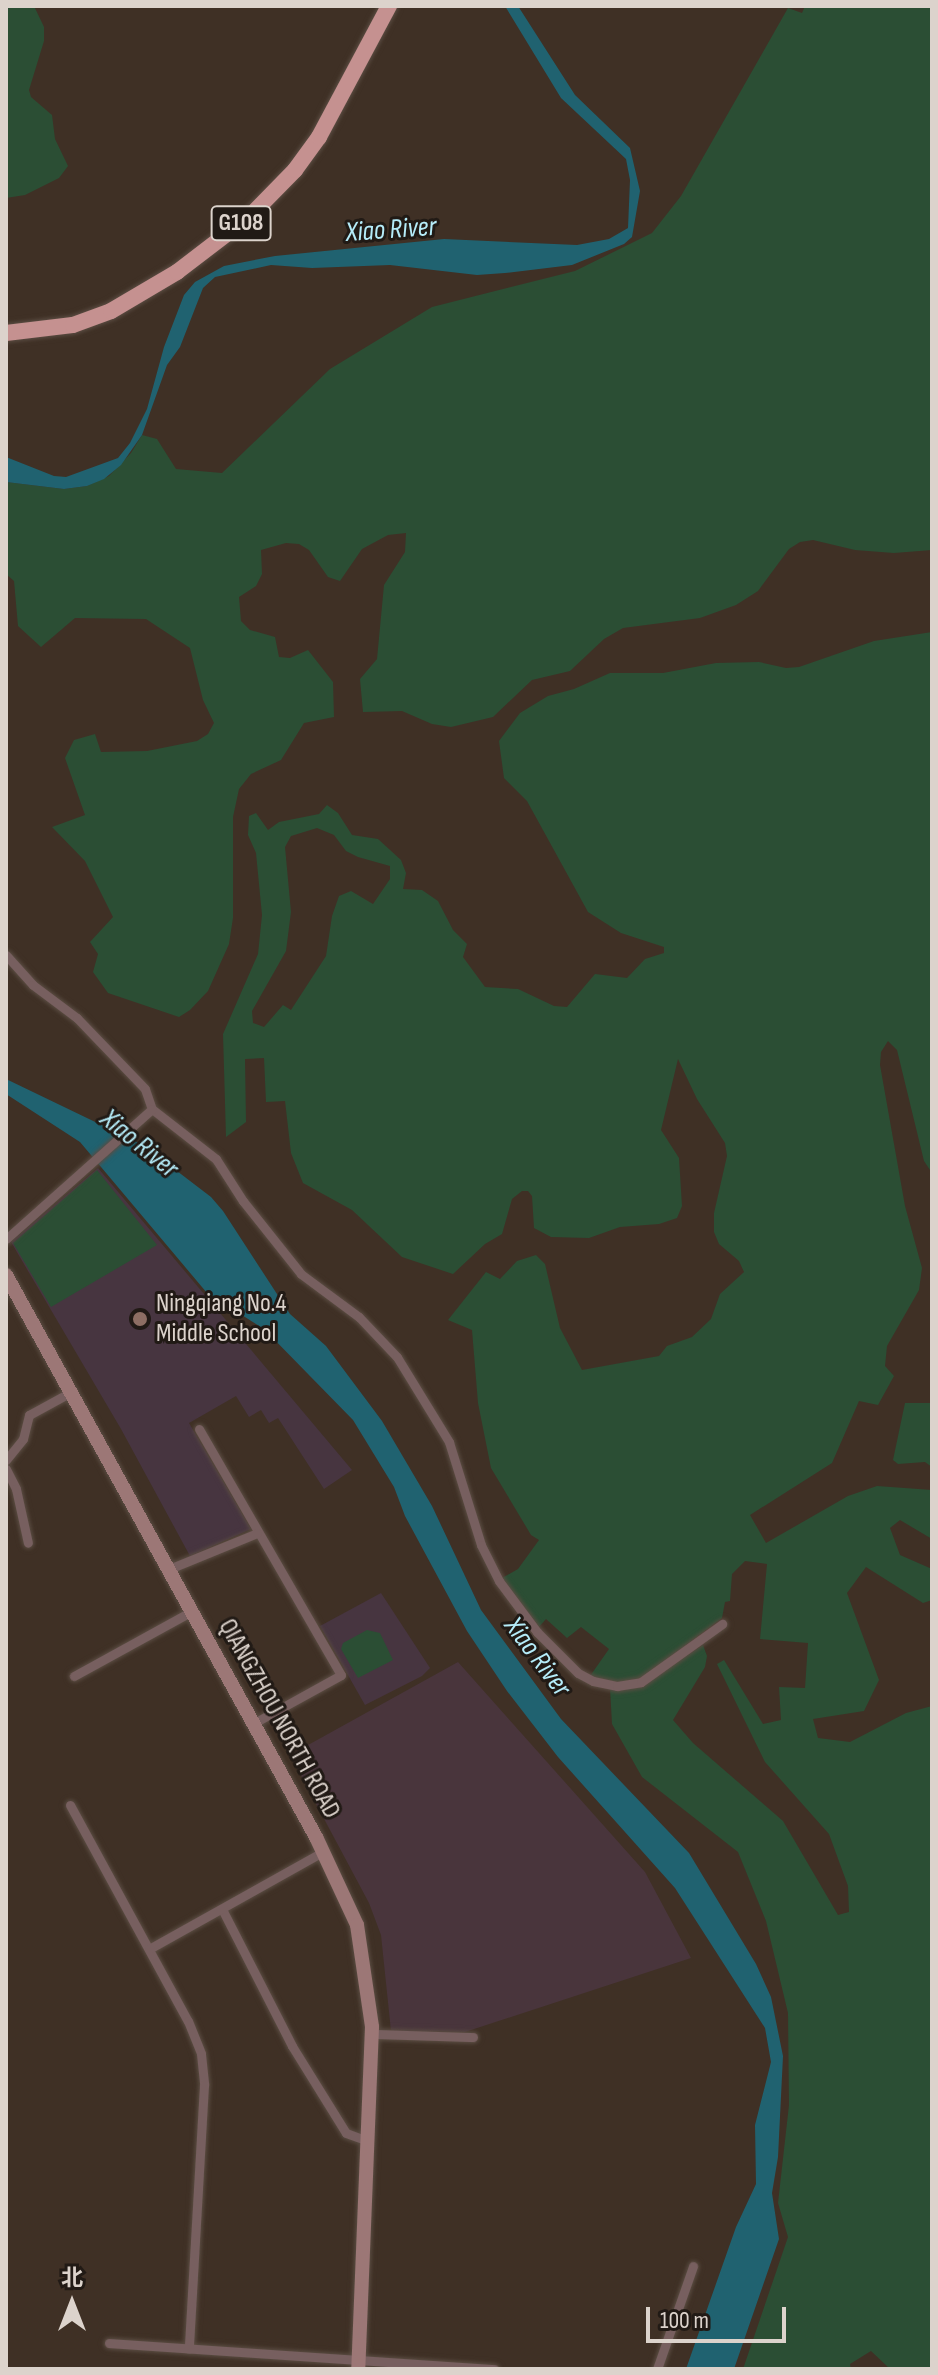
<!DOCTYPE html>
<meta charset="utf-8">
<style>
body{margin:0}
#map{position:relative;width:938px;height:2375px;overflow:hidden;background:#3f3025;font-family:"Sofia Sans Condensed","Noto Sans SC",sans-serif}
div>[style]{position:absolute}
.industrial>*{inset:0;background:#49353c}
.education>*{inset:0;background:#473540}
.green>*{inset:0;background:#2b4e34}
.water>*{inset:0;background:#206270}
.roads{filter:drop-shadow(0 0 2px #5b4d43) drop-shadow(0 0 2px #5b4d43)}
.minor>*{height:9px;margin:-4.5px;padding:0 4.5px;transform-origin:4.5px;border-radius:4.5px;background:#775f5f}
.secondary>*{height:14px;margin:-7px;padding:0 7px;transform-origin:7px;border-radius:7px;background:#9c7776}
.trunk>*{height:16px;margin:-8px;padding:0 8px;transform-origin:8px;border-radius:8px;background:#c59190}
.dots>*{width:22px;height:22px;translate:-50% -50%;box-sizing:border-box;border:4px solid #211a15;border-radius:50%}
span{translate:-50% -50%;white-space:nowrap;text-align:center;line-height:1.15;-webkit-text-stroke:6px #211a15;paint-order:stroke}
.shield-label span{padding:2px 6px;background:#211a15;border:2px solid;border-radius:6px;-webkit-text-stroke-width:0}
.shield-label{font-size:24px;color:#dcd3cc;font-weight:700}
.poi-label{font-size:26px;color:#dcd3cc}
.left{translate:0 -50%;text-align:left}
.street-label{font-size:26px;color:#dcd3cc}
.water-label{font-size:28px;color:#b5ecf9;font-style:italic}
.frame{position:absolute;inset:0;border:8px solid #dcd3cc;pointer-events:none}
.north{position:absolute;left:32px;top:2263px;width:80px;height:80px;-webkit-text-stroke:6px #211a15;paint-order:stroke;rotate:0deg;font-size:22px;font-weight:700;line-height:32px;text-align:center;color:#dcd3cc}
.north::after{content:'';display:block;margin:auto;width:28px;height:36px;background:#dcd3cc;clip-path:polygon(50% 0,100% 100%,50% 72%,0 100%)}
.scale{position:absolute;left:646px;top:2307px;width:140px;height:36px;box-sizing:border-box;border:4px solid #dcd3cc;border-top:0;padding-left:10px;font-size:24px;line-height:28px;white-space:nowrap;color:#dcd3cc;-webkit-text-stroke:6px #211a15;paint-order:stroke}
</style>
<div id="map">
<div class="industrial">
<div style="clip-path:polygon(458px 1662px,645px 1872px,691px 1958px,465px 2032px,391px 2031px,381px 1935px,369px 1903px,290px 1755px)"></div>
</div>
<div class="education">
<div style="clip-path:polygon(98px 1168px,352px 1470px,324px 1489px,278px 1418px,269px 1423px,261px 1410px,249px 1417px,236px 1396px,189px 1423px,251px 1529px,190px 1556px,121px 1429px,11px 1242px)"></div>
<div style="clip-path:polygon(381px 1593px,430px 1668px,422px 1676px,365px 1705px,320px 1626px)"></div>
</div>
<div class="green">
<div style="clip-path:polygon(6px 6px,34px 6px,44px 27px,44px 41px,29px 90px,31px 97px,52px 115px,55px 139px,68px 166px,59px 178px,25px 195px,6px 198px)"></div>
<div style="clip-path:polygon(805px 6px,932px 6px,932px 550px,894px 553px,855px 550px,813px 540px,800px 542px,789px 549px,758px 591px,736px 605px,700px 618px,623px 628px,604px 639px,570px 671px,532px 680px,493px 717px,451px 727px,432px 724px,402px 711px,363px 712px,360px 679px,377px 659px,384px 585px,405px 552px,406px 533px,388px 535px,362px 549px,340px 581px,328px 577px,309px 550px,299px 544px,286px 543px,261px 550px,262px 574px,256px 586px,239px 597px,241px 621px,250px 630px,275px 637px,279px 657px,290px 658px,308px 650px,333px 682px,334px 717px,304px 723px,281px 760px,251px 774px,239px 789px,233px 817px,233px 918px,229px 944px,208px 991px,190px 1010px,179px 1017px,108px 993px,93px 972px,98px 954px,90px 942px,113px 917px,85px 861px,52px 827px,85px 815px,65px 758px,74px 740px,95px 734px,101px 752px,147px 751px,197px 741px,208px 734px,214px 723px,203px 700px,190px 648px,146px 619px,75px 618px,41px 647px,18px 626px,14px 581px,6px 574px,6px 482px,64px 489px,87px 486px,109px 476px,131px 453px,142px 435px,157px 439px,176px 469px,222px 473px,330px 369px,432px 307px,575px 271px,652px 233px,681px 196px,788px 8px,802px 13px)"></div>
<div style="clip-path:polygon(evenodd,932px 632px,932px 1173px,924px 1161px,897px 1050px,888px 1041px,881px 1052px,880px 1065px,905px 1206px,922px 1268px,919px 1290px,887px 1346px,885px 1366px,894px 1376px,878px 1405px,859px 1401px,832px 1463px,750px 1515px,766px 1543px,848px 1496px,877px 1486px,932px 1490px,932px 1539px,900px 1520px,890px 1528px,900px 1555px,932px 1569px,932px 1600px,923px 1603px,866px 1567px,847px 1593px,879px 1680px,864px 1711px,813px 1719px,818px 1738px,850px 1742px,906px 1713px,932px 1706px,932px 2369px,890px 2369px,871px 2351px,850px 2364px,851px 2369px,743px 2369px,788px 2237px,778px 2203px,789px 2105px,788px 2013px,766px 1921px,738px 1852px,642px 1777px,612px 1724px,610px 1688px,641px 1686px,703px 1645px,707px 1656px,705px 1667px,673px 1720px,693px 1743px,783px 1821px,838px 1915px,849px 1912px,848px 1886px,829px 1834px,765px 1762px,717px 1664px,724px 1660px,763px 1724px,781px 1720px,779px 1687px,805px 1688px,808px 1643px,760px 1639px,767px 1564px,745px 1561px,732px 1574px,730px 1601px,725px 1602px,722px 1618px,643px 1677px,626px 1683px,605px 1682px,590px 1676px,609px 1649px,581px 1627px,567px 1638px,546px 1619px,539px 1627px,502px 1578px,518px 1569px,539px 1540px,531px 1535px,491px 1468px,478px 1403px,472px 1330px,448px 1320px,486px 1272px,500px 1279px,517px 1261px,536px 1255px,545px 1264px,560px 1328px,582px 1370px,659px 1356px,667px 1346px,692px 1337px,711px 1319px,720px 1294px,744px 1272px,739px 1261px,719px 1244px,714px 1232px,714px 1213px,727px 1156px,725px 1143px,697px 1099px,678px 1059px,661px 1130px,679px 1158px,682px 1206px,677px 1218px,659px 1224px,620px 1227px,589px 1238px,551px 1237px,534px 1228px,532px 1196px,528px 1191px,522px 1191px,512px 1199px,502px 1234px,485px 1244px,453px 1274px,402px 1257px,352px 1210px,303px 1183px,291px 1153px,285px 1101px,266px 1102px,264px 1058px,245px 1059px,246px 1122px,226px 1137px,223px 1034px,258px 954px,262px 915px,256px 853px,248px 835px,249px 816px,256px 813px,268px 830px,279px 822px,319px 814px,327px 805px,338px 813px,352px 835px,378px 839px,401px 860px,406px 873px,403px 889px,422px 890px,438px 901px,453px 930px,467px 944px,463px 957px,485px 987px,518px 989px,554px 1006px,567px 1007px,595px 974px,627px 978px,645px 959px,664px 953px,664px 947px,621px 933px,588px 912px,527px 801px,504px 778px,499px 741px,520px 713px,548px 696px,574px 689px,610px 673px,663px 673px,716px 663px,759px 662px,786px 668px,799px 667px,874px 641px,932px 632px,317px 828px,334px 835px,346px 851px,358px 857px,390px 866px,390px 879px,373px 904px,351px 891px,339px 896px,332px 916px,326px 956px,291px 1010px,283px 1005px,264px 1027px,253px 1023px,252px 1011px,286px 951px,291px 912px,285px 847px,291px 836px,317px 828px)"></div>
<div style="clip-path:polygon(97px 1170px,157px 1245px,51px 1307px,13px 1243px)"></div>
<div style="clip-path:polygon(905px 1403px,932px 1403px,932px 1467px,925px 1462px,898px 1464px,893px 1460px)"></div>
<div style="clip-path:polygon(367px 1630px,380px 1633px,393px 1660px,358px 1678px,341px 1649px,343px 1643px)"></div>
</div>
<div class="water">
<div style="clip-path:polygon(505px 6px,518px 6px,575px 95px,630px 148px,640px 191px,632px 237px,624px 244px,572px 265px,505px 273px,477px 275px,390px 265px,312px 268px,271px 265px,215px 277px,203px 288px,180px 347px,167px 365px,142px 435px,121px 465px,104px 479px,87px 486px,64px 489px,6px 482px,6px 457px,54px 476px,66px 477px,118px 458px,130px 443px,147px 409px,164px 347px,184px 295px,195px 282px,224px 266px,275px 256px,444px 239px,577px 245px,609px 239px,628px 228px,630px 180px,626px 159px,561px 98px)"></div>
<div style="clip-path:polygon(6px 1079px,143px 1145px,211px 1197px,223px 1211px,290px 1314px,326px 1346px,382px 1421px,432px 1506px,481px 1610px,561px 1719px,689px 1853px,756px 1964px,771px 1997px,783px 2056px,778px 2157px,772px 2193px,779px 2239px,734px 2369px,686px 2369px,736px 2227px,756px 2184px,755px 2125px,771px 2062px,765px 2028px,675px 1888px,558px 1757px,507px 1691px,467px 1631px,405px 1516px,394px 1487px,353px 1420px,264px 1329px,207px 1293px,80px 1142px,6px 1094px)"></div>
</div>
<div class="roads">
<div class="minor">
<div style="left:6px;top:955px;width:40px;rotate:48deg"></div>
<div style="left:33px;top:985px;width:55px;rotate:36.9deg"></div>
<div style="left:77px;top:1018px;width:98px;rotate:46.2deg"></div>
<div style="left:145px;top:1089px;width:21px;rotate:71deg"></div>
<div style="left:152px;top:1109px;width:81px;rotate:38deg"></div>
<div style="left:216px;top:1159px;width:50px;rotate:57.3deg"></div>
<div style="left:243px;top:1201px;width:93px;rotate:51.5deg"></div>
<div style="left:301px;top:1274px;width:72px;rotate:36.6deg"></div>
<div style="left:359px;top:1317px;width:55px;rotate:46.5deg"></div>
<div style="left:397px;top:1357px;width:100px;rotate:58.5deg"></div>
<div style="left:449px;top:1442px;width:108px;rotate:72.7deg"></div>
<div style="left:481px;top:1545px;width:40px;rotate:63.4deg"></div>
<div style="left:499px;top:1581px;width:64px;rotate:53.3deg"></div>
<div style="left:537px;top:1632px;width:58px;rotate:45deg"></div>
<div style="left:578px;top:1673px;width:17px;rotate:28deg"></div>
<div style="left:593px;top:1681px;width:25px;rotate:12deg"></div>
<div style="left:617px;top:1686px;width:24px;rotate:-9deg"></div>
<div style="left:641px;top:1682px;width:100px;rotate:-35.6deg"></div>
<div style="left:6px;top:1239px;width:195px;rotate:-41.7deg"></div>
<div style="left:199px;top:1429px;width:284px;rotate:60deg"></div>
<div style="left:341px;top:1675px;width:99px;rotate:151.1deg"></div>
<div style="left:6px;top:1460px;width:27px;rotate:-51deg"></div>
<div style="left:23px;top:1439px;width:25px;rotate:-76deg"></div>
<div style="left:29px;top:1415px;width:50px;rotate:-28.6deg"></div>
<div style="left:6px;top:1469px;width:22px;rotate:63deg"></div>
<div style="left:16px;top:1489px;width:55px;rotate:77.5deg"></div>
<div style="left:169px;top:1569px;width:95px;rotate:-22.2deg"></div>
<div style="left:74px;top:1676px;width:135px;rotate:-28.8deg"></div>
<div style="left:70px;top:1805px;width:246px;rotate:61.4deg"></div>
<div style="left:188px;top:2021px;width:35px;rotate:68deg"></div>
<div style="left:201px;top:2054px;width:31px;rotate:84deg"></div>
<div style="left:204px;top:2085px;width:264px;rotate:93.3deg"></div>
<div style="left:222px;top:1909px;width:154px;rotate:62.9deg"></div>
<div style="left:292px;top:2046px;width:102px;rotate:58.2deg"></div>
<div style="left:346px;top:2133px;width:23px;rotate:20deg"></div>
<div style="left:149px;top:1949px;width:201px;rotate:-29.2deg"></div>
<div style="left:372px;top:2034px;width:101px;rotate:1.7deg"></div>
<div style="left:109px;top:2343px;width:386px;rotate:3.9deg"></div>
<div style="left:657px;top:2369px;width:109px;rotate:-70.7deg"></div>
</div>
<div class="secondary">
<div style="left:6px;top:1275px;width:642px;rotate:61.12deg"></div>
<div style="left:316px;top:1837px;width:97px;rotate:65deg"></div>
<div style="left:357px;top:1925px;width:103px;rotate:81.6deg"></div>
<div style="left:372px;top:2027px;width:342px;rotate:92.3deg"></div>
</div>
<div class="trunk">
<div style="left:6px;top:333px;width:67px;rotate:-6.8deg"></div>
<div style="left:73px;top:325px;width:40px;rotate:-20.2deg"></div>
<div style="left:111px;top:311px;width:77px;rotate:-30.6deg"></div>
<div style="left:177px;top:272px;width:91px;rotate:-37.4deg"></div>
<div style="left:249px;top:217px;width:66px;rotate:-45.6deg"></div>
<div style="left:295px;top:170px;width:41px;rotate:-54deg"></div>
<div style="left:319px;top:137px;width:149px;rotate:-61.9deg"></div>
</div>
</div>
<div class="dots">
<div style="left:140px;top:1319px;background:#8d6e63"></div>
</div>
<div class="shield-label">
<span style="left:241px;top:223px">G108</span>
</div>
<div class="poi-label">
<span class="left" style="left:156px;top:1319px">Ningqiang No.4<br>Middle School</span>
</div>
<div class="street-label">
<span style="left:279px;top:1719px;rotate:61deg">QIANGZHOU NORTH ROAD</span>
</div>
<div class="water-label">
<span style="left:391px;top:230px;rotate:-4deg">Xiao River</span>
<span style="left:139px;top:1144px;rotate:39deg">Xiao River</span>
<span style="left:537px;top:1657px;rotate:53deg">Xiao River</span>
</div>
<div class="frame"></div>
<div class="north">北</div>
<div class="scale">100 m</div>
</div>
